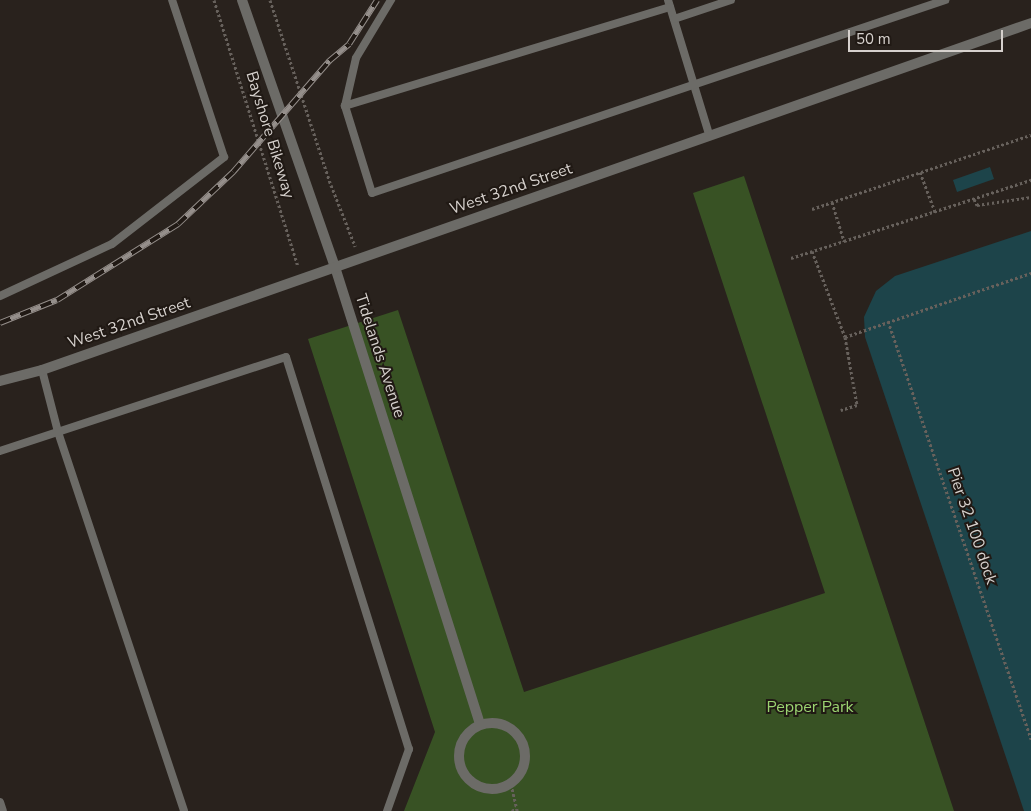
<!DOCTYPE html>
<style>
body{margin:0}
#map{position:relative;width:1031px;height:811px;overflow:hidden;background:#29221d;font-family:"Nunito Sans",sans-serif}
div>[style]{position:absolute}
.green>*{inset:0;background:#385224}
.water>*{inset:0;background:#1d444a}
.path>*{height:3px;margin-top:-1.5px;transform-origin:0;background:repeating-linear-gradient(90deg,#67615c 0 2.5px,transparent 0 5px)}
.service>*{height:8px;margin:-4px;padding:0 4px;transform-origin:4px;border-radius:4px;background:#6c6b67}
.tertiary>*{height:10px;margin:-5px;padding:0 5px;transform-origin:5px;border-radius:5px;background:#6c6b67}
.tertiary>.ring{margin:-5px;padding:0;box-sizing:content-box;background:none;border:10px solid #6c6b67;border-radius:50%}
.rail>*{height:5.5px;margin-top:-2.75px;transform-origin:0;background:repeating-linear-gradient(90deg,#201914 0 11px,#958f8b 0 22px);box-sizing:border-box;border-block:1px solid #958f8b}
span{translate:-50% -50%;white-space:nowrap;text-align:center;line-height:1.15;-webkit-text-stroke:4px #201914;paint-order:stroke}
.street-label{font-size:16px;color:#d6d1cd}
.park-label{font-size:16px;color:#9bd471}
.scale{position:absolute;left:848px;top:30px;width:155px;height:22px;box-sizing:border-box;border:2px solid #d6d1cd;border-top:0;padding-left:6px;font-size:15px;line-height:18px;white-space:nowrap;color:#d6d1cd;-webkit-text-stroke:4px #201914;paint-order:stroke}
</style>
<div id="map">
<div class="green">
<div style="clip-path:polygon(744px 176px,954px 811px,404px 811px,435px 732px,308px 339px,398px 310px,524px 692px,825px 593px,693px 193px)"></div>
</div>
<div class="water">
<div style="clip-path:polygon(990px 167px,994px 179px,957px 192px,953px 180px)"></div>
<div style="clip-path:polygon(1031px 231px,1031px 811px,1024px 811px,865px 337px,864px 317px,876px 291px,895px 276px)"></div>
</div>
<div class="path">
<div style="left:214px;top:0;width:279px;rotate:72.5deg"></div>
<div style="left:270px;top:0;width:195px;rotate:71.8deg"></div>
<div style="left:331px;top:185px;width:66px;rotate:68.5deg"></div>
<div style="left:920px;top:172px;width:43px;rotate:69.4deg"></div>
<div style="left:974px;top:199px;width:7px;rotate:63deg"></div>
<div style="left:977px;top:205px;width:55px;rotate:-8.4deg"></div>
<div style="left:832px;top:202px;width:41px;rotate:72.9deg"></div>
<div style="left:844px;top:241px;width:197px;rotate:-18.1deg"></div>
<div style="left:812px;top:209px;width:231px;rotate:-18.7deg"></div>
<div style="left:812px;top:251px;width:92px;rotate:69deg"></div>
<div style="left:845px;top:337px;width:69px;rotate:80deg"></div>
<div style="left:857px;top:405px;width:17px;rotate:163deg"></div>
<div style="left:791px;top:258px;width:56px;rotate:-17.8deg"></div>
<div style="left:888px;top:321px;width:442px;rotate:71.1deg"></div>
<div style="left:845px;top:337px;width:197px;rotate:-19deg"></div>
<div style="left:511px;top:784px;width:28px;rotate:77deg"></div>
<div style="left:512px;top:811px;width:5px;rotate:-37deg"></div>
</div>
<div class="service">
<div style="left:668px;top:0;width:140px;rotate:73deg"></div>
<div style="left:670px;top:7px;width:340px;rotate:163.1deg"></div>
<div style="left:345px;top:106px;width:91px;rotate:72.8deg"></div>
<div style="left:372px;top:193px;width:605px;rotate:-18.61deg"></div>
<div style="left:674px;top:19px;width:60px;rotate:-18.4deg"></div>
<div style="left:345px;top:106px;width:49px;rotate:-77.1deg"></div>
<div style="left:356px;top:58px;width:68px;rotate:-58.9deg"></div>
<div style="left:0;top:296px;width:123px;rotate:-24.9deg"></div>
<div style="left:112px;top:244px;width:142px;rotate:-37.8deg"></div>
<div style="left:224px;top:157px;width:165px;rotate:-108.3deg"></div>
<div style="left:42px;top:370px;width:64px;rotate:75.5deg"></div>
<div style="left:58px;top:432px;width:399px;rotate:71.6deg"></div>
<div style="left:0;top:451px;width:301px;rotate:-18.2deg"></div>
<div style="left:286px;top:357px;width:411px;rotate:72.6deg"></div>
<div style="left:409px;top:749px;width:66px;rotate:109.5deg"></div>
<div style="left:0;top:802px;width:9px;rotate:72deg"></div>
</div>
<div class="tertiary">
<div style="left:242px;top:0;width:283px;rotate:70.8deg"></div>
<div style="left:335px;top:267px;width:480px;rotate:72.4deg"></div>
<div style="left:0;top:381px;width:43px;rotate:-14.7deg"></div>
<div style="left:42px;top:370px;width:1048px;rotate:-19.33deg"></div>
<div class="ring" style="left:459px;top:723px;width:56px;height:56px"></div>
</div>
<div class="rail">
<div style="left:0;top:323px;width:61px;rotate:-22deg"></div>
<div style="left:57px;top:300px;width:143px;rotate:-32.1deg"></div>
<div style="left:178px;top:224px;width:76px;rotate:-43.4deg"></div>
<div style="left:233px;top:172px;width:147px;rotate:-49.1deg"></div>
<div style="left:329px;top:61px;width:26px;rotate:-40deg"></div>
<div style="left:349px;top:44px;width:52px;rotate:-57.5deg"></div>
</div>
<div class="street-label">
<span style="left:270px;top:135px;rotate:73deg">Bayshore Bikeway</span>
<span style="left:511px;top:189px;rotate:-19deg">West 32nd Street</span>
<span style="left:129px;top:323px;rotate:-19deg">West 32nd Street</span>
<span style="left:380px;top:356px;rotate:72deg">Tidelands Avenue</span>
<span style="left:972px;top:526px;rotate:71deg">Pier 32 100 dock</span>
</div>
<div class="park-label">
<span style="left:810px;top:707px">Pepper Park</span>
</div>
<div class="scale">50 m</div>
</div>
